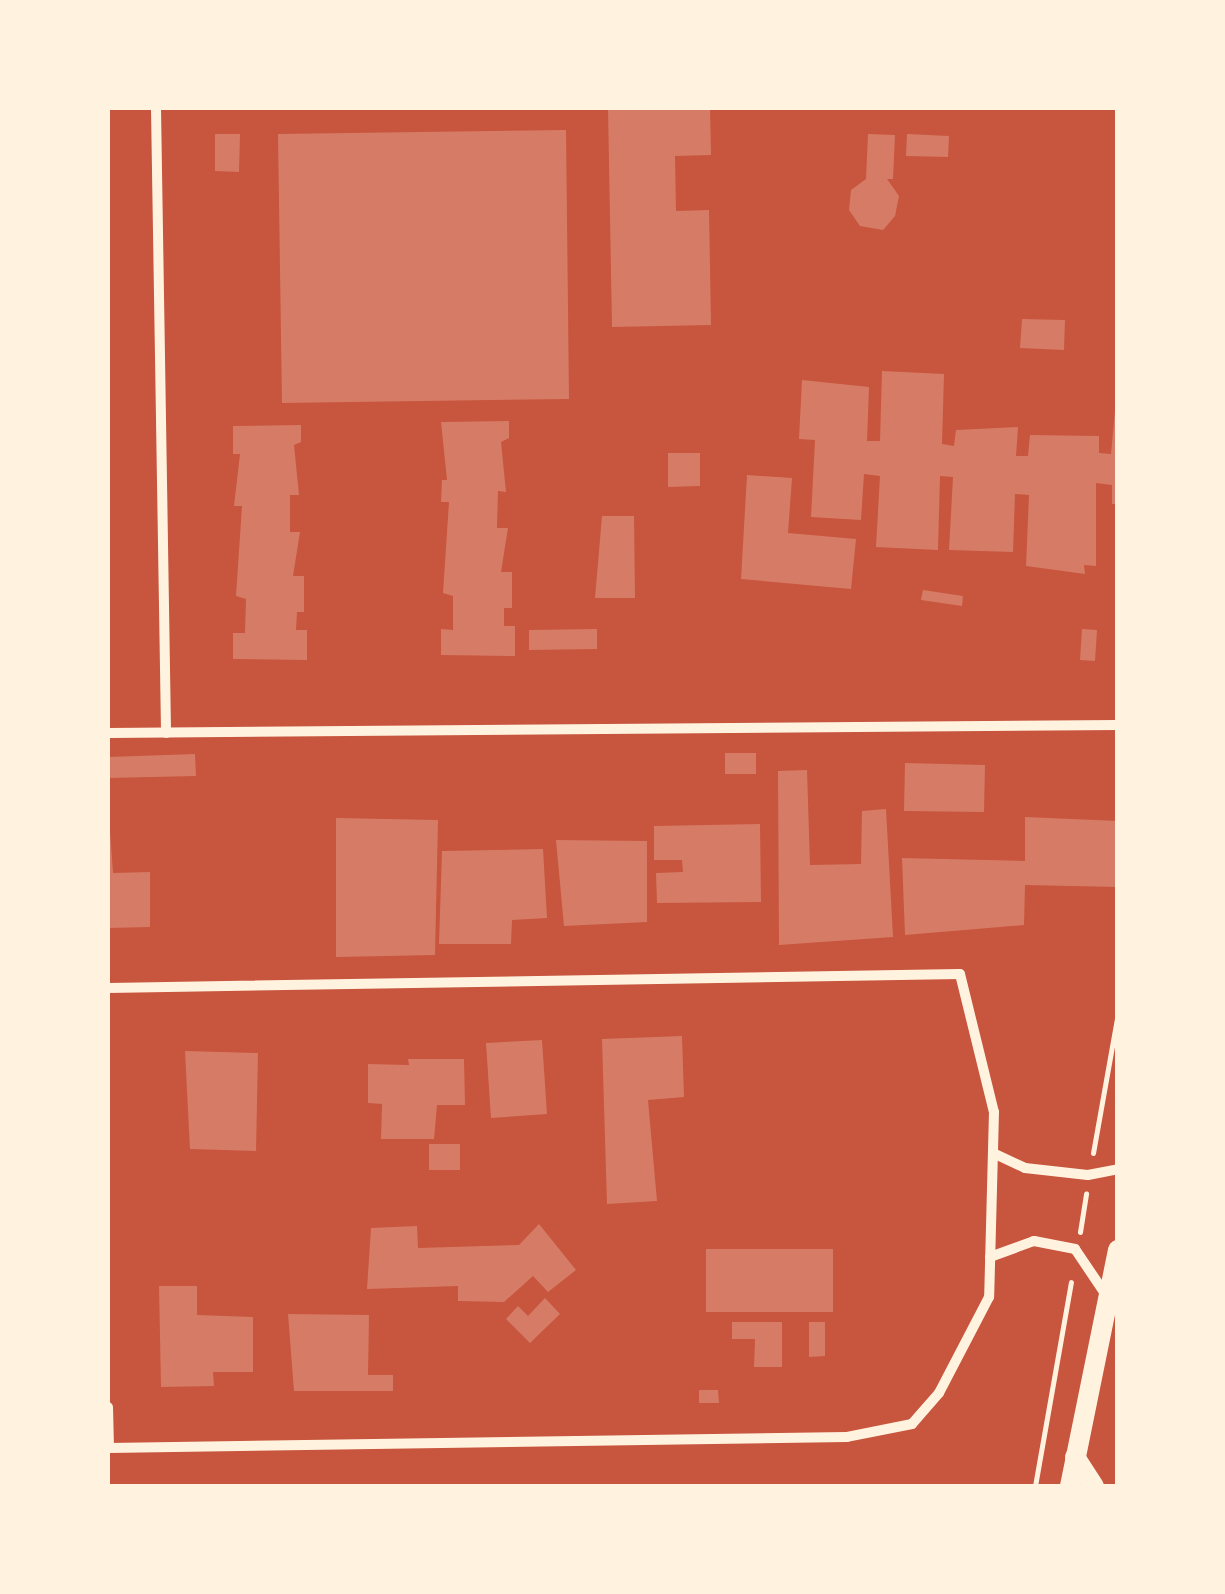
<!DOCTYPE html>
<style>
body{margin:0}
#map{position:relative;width:1225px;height:1594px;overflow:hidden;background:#c8553d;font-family:"Roboto Condensed",sans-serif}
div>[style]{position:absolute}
.building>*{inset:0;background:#d67c66}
.path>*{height:5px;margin:-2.5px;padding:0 2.5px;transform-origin:2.5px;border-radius:2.5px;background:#fff3e0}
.minor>*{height:10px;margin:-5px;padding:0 5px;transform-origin:5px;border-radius:5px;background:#fff3e0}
.secondary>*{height:20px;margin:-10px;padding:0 10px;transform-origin:10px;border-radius:10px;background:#fff3e0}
span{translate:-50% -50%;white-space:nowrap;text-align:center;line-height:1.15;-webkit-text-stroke:8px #fff3e0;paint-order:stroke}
.frame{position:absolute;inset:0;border:110px solid #fff3e0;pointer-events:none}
</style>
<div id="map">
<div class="building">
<div style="clip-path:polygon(608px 108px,710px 108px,711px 155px,675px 156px,676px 211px,709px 210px,711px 325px,612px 327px)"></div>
<div style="clip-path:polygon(566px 130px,569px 399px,282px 403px,278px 134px)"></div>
<div style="clip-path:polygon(215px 134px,240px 134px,239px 172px,215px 171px)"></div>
<div style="clip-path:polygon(868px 134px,895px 135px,893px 179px,887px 179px,899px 196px,895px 216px,883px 230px,860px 226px,849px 210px,851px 190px,866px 179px)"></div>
<div style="clip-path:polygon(907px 134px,949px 136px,948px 157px,906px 156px)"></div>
<div style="clip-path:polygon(1022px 319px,1065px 320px,1064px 350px,1020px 348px)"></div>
<div style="clip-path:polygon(882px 371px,944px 374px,942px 444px,954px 446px,956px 430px,1018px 427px,1016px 456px,1028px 456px,1030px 435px,1099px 436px,1099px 453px,1111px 454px,1118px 377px,1118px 504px,1112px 504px,1112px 485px,1096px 483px,1096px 566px,1084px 565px,1085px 574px,1026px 566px,1029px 495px,1015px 494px,1013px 552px,949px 550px,953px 477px,940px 476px,938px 550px,876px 547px,880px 476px,864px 474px,861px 520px,811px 517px,815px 440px,799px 439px,802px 380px,869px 387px,867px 441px,880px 441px)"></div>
<div style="clip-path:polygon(509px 421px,509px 438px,501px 442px,506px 492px,498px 491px,497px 528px,508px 528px,501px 572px,512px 572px,512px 608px,504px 608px,504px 626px,515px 626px,515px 656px,441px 655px,441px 629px,453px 630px,453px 596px,443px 593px,449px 502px,441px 502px,442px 480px,447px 480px,441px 422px)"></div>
<div style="clip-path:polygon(301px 425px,301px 442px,294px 445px,299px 495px,290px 495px,290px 532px,300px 532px,293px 576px,304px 576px,304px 612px,297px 612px,296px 630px,307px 630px,307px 660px,233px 659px,233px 633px,245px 633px,246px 599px,236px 596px,242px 506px,234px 506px,240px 454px,233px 454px,233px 426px)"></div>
<div style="clip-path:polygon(668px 453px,700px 453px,700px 486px,668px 487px)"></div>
<div style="clip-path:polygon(747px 475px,792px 478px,788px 533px,856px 539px,851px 589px,741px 579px)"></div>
<div style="clip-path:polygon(602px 516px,634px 516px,635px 598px,595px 598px)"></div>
<div style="clip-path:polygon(923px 590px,963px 596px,962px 606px,921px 600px)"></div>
<div style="clip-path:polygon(597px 629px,597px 649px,529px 650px,529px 630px)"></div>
<div style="clip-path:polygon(1082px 629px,1097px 630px,1095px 661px,1080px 660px)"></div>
<div style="clip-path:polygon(725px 753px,756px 753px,756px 774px,725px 774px)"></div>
<div style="clip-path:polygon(195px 754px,196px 776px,108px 778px,108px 757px)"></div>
<div style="clip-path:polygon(905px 763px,985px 765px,984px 812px,904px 811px)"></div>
<div style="clip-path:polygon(807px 770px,810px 865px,861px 864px,862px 811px,886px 809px,893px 937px,779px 945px,778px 771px)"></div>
<div style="clip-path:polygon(108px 802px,113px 873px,150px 872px,150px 927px,108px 928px)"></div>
<div style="clip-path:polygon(1025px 817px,1118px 821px,1118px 887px,1025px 885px,1024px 925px,905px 935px,902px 858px,1025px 861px)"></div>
<div style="clip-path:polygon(336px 818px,438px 820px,435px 955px,336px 957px)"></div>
<div style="clip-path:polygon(760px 824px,761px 902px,657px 903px,656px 873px,683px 872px,682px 860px,654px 860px,654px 826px)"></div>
<div style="clip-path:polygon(556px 840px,647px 841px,647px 922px,564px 926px)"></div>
<div style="clip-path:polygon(543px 849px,547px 918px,512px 920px,511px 944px,439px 944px,442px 851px)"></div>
<div style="clip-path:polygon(682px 1036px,684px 1097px,648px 1100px,657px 1201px,607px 1204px,602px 1039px)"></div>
<div style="clip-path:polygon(542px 1040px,547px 1114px,491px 1118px,486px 1043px)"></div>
<div style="clip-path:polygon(185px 1051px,258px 1053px,256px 1151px,190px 1149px)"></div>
<div style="clip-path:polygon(408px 1059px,464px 1059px,465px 1105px,437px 1105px,434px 1139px,381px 1139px,382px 1104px,368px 1103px,368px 1064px,409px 1065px)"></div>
<div style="clip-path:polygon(429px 1144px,460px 1144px,460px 1170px,429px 1170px)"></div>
<div style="clip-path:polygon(539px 1224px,576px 1270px,548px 1292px,533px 1276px,504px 1302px,458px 1301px,458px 1286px,367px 1289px,371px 1228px,417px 1226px,418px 1248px,519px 1245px)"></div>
<div style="clip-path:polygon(706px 1249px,833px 1249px,833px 1312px,706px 1312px)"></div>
<div style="clip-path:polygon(159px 1286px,197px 1286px,197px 1315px,253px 1317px,253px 1372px,213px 1372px,214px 1386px,161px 1387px)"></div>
<div style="clip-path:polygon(545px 1298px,560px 1314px,530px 1343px,506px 1319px,518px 1306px,528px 1316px)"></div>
<div style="clip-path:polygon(288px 1314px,369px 1315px,368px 1375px,393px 1375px,393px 1391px,294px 1391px)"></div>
<div style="clip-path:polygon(732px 1322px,782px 1322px,782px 1367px,754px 1367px,755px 1339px,732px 1339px)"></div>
<div style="clip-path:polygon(809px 1322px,825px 1322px,825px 1356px,809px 1357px)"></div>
<div style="clip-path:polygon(699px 1390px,718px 1390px,719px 1403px,699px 1403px)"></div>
</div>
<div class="path">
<div style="left:1093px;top:1153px;width:142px;rotate:-79.9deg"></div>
<div style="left:1080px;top:1232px;width:39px;rotate:-81deg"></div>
<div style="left:1035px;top:1486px;width:207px;rotate:-80deg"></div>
</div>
<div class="minor">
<div style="left:156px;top:108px;width:625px;rotate:89.08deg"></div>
<div style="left:108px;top:733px;width:1010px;rotate:-0.45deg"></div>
<div style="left:108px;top:988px;width:852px;rotate:-0.94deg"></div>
<div style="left:960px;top:974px;width:142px;rotate:76.2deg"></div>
<div style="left:994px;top:1112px;width:185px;rotate:91.5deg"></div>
<div style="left:989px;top:1297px;width:108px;rotate:117.5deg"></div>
<div style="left:939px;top:1393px;width:41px;rotate:131.1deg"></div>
<div style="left:912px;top:1424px;width:66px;rotate:168.7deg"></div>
<div style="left:847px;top:1437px;width:739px;rotate:179.15deg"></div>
<div style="left:993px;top:1153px;width:35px;rotate:25deg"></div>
<div style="left:1025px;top:1168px;width:63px;rotate:6.3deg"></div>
<div style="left:1088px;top:1175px;width:31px;rotate:-11deg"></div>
<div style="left:990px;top:1257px;width:47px;rotate:-20deg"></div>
<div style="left:1034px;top:1241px;width:42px;rotate:11deg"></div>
<div style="left:1075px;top:1249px;width:55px;rotate:56deg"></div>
<div style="left:108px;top:1407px;width:41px;rotate:88.6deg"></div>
</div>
<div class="secondary">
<div style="left:1075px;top:1457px;width:35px;rotate:57deg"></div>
<div style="left:1070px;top:1486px;width:241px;rotate:-78.5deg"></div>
</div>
<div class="frame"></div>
</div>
